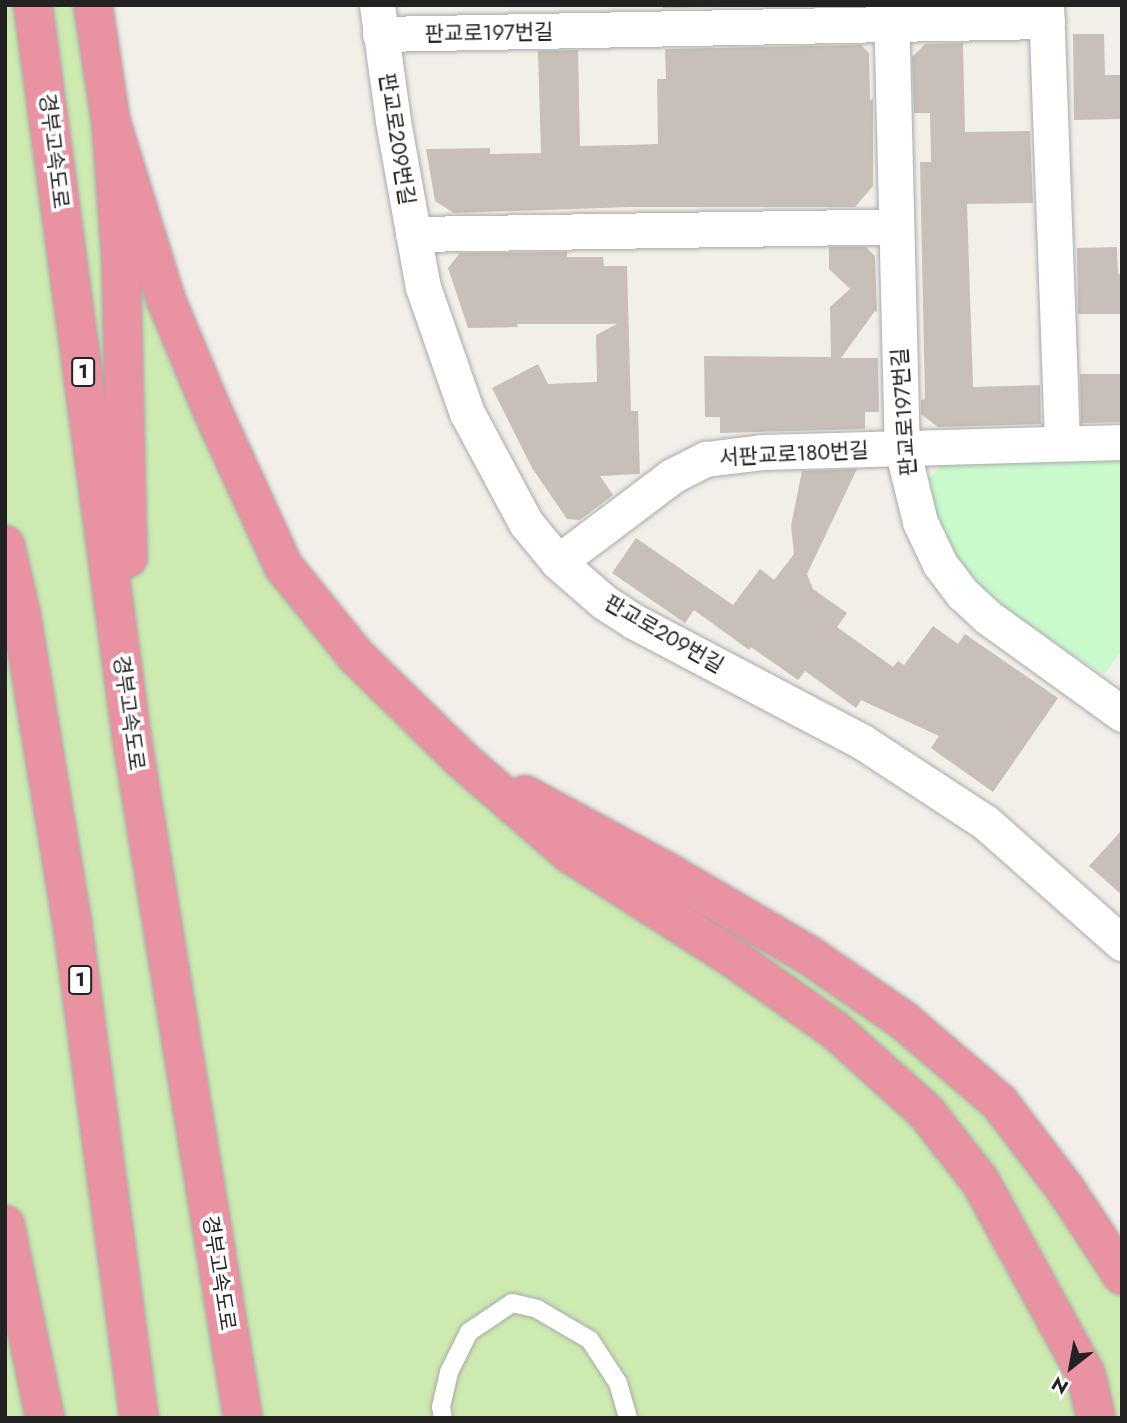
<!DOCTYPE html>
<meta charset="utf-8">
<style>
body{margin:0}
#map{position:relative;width:1127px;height:1423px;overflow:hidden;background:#f2efe9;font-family:Jost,"Noto Sans KR",sans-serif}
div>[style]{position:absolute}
.grass>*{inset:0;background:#cdebb0}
.park>*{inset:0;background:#c8facc}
.building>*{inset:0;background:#c7bfb8}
.roads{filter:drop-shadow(0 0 2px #a9a9a9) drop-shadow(0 0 2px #a9a9a9)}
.service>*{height:18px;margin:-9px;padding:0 9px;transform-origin:9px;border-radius:9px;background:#fff}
.minor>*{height:35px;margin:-17.5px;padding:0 17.5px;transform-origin:17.5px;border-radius:17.5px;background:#fff}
.motorway>*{height:38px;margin:-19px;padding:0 19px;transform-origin:19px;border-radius:19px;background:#e892a2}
span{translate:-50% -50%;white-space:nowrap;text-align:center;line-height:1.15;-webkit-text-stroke:7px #fff;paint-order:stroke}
.shield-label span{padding:2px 5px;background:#fff;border:2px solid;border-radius:5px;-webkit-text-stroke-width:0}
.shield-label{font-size:19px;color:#222;font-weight:700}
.street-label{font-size:21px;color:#222}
.frame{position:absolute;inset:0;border:7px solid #222;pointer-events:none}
.north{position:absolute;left:1036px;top:1332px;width:70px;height:70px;-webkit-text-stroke:5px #fff;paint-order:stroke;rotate:211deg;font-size:19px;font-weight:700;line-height:28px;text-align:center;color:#222}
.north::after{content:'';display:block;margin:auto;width:24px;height:32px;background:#222;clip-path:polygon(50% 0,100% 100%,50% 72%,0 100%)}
</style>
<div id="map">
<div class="grass">
<div style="clip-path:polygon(5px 5px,93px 5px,111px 122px,284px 567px,461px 759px,667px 872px,999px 1102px,1122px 1275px,1122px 1418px,5px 1418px)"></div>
</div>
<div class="park">
<div style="clip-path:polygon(1122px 457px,1122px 650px,1104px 675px,999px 605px,969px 575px,949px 545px,924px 484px,944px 462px)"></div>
</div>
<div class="building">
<div style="clip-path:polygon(663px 5px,821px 5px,663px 8px)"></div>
<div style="clip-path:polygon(1073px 34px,1104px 34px,1105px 75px,1122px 75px,1122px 119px,1074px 120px)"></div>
<div style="clip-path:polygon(963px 43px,965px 132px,1030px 131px,1033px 203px,967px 204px,973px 387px,1040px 385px,1041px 424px,938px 427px,921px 414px,921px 400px,925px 399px,920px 162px,931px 162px,930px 113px,914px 113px,912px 57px,925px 44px)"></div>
<div style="clip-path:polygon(861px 45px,869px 53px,870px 101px,873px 98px,873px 186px,855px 207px,628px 207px,454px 213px,435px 201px,426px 149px,490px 148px,490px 154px,541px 153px,538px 51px,578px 50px,580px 146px,627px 145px,658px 144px,657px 79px,666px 79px,665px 49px)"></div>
<div style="clip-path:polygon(829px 247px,866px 247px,875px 256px,877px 312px,875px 311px,841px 358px,878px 358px,879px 412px,865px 412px,865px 429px,720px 433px,720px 417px,705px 417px,704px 356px,831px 357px,830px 307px,850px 289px,829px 269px)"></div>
<div style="clip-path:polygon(1117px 247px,1118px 274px,1122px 274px,1122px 314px,1078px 314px,1077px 248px)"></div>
<div style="clip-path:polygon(567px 252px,567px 257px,603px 257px,604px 266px,627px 266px,631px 411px,638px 411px,640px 474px,600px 476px,613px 495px,580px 520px,567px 519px,532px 468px,492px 388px,538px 364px,548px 384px,597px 382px,596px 335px,617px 324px,517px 324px,518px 327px,468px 328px,448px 268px,460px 253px)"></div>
<div style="clip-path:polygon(1080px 374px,1122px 374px,1122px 422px,1081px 423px)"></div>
<div style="clip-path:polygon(857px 469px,807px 574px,813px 589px,847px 613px,837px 627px,893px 667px,898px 661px,904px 665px,933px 626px,958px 644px,965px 634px,1058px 698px,993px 792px,931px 748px,939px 736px,861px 700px,856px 708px,805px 671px,798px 680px,751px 647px,749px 650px,694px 610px,685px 623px,612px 573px,636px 538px,733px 605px,760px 569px,774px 580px,794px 554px,791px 526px,802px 471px)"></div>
<div style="clip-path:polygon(1122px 830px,1122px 895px,1089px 866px)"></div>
</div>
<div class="roads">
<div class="service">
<div style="left:443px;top:1418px;width:11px;rotate:-100deg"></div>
<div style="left:441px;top:1407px;width:36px;rotate:-77deg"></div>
<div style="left:449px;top:1372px;width:45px;rotate:-63.4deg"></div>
<div style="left:469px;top:1332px;width:52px;rotate:-34deg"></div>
<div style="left:512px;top:1303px;width:26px;rotate:13deg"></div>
<div style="left:537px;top:1309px;width:61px;rotate:30.3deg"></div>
<div style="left:590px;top:1340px;width:51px;rotate:56.9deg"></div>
<div style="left:618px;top:1383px;width:36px;rotate:74deg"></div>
</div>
<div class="minor">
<div style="left:377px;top:5px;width:117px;rotate:82.1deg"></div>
<div style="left:393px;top:121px;width:169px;rotate:79.8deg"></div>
<div style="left:423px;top:287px;width:133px;rotate:70.8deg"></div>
<div style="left:467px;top:413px;width:125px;rotate:61.8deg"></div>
<div style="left:526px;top:523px;width:50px;rotate:50.6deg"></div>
<div style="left:558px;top:562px;width:61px;rotate:41deg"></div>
<div style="left:604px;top:602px;width:37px;rotate:33deg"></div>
<div style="left:635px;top:622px;width:255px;rotate:27.8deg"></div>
<div style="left:861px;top:741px;width:148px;rotate:33.2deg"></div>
<div style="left:985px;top:822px;width:183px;rotate:41.5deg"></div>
<div style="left:891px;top:5px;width:443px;rotate:88.6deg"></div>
<div style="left:902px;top:448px;width:76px;rotate:76.3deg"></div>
<div style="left:920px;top:522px;width:47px;rotate:64.5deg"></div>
<div style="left:940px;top:564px;width:38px;rotate:53deg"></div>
<div style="left:963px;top:594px;width:35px;rotate:43deg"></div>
<div style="left:989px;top:618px;width:164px;rotate:35.8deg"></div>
<div style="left:1046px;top:5px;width:438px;rotate:87.9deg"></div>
<div style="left:380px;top:34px;width:667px;rotate:-1.12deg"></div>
<div style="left:413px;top:234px;width:483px;rotate:-0.9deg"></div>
<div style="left:558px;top:562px;width:143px;rotate:-37deg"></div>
<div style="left:672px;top:476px;width:38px;rotate:-27deg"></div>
<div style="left:706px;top:459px;width:56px;rotate:-7.1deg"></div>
<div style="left:762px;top:452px;width:360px;rotate:-1.6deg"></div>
</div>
<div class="motorway">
<div style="left:33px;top:5px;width:741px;rotate:82.32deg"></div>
<div style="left:132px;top:739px;width:688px;rotate:80.72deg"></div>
<div style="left:93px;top:5px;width:118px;rotate:81.3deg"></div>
<div style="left:111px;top:122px;width:135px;rotate:85.8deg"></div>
<div style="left:121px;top:257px;width:301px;rotate:88.7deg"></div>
<div style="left:111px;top:122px;width:186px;rotate:72.8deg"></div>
<div style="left:166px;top:300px;width:119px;rotate:67.3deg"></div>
<div style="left:212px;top:410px;width:173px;rotate:65.4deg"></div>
<div style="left:284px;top:567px;width:114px;rotate:51deg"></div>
<div style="left:356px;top:656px;width:147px;rotate:44.4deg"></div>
<div style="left:461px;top:759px;width:143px;rotate:41deg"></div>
<div style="left:569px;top:853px;width:198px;rotate:32.6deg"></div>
<div style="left:736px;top:960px;width:121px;rotate:35.3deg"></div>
<div style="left:835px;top:1030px;width:122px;rotate:42deg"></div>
<div style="left:926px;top:1112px;width:88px;rotate:52deg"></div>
<div style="left:980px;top:1181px;width:221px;rotate:61.3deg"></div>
<div style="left:1086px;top:1375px;width:44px;rotate:76.9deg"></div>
<div style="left:5px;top:545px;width:71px;rotate:76.9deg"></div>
<div style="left:21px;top:614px;width:319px;rotate:80.6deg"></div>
<div style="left:73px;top:929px;width:493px;rotate:82.3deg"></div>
<div style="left:525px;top:795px;width:162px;rotate:28.5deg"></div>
<div style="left:667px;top:872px;width:166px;rotate:30.4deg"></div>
<div style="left:810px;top:956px;width:113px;rotate:34.5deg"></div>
<div style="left:903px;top:1020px;width:126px;rotate:40.5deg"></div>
<div style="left:999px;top:1102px;width:111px;rotate:52.7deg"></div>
<div style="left:1066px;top:1190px;width:102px;rotate:56.6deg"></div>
<div style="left:5px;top:1225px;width:197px;rotate:78.3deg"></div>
</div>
</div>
<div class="shield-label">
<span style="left:83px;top:372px">1</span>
<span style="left:80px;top:980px">1</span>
</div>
<div class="street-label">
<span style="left:489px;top:33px;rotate:-1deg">판교로197번길</span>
<span style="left:397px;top:139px;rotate:81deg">판교로209번길</span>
<span style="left:54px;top:151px;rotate:83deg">경부고속도로</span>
<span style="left:904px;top:412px;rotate:-94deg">판교로197번길</span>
<span style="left:794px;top:454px;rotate:-3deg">서판교로180번길</span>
<span style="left:664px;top:634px;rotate:30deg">판교로209번길</span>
<span style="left:129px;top:713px;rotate:82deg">경부고속도로</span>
<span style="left:219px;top:1273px;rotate:81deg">경부고속도로</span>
</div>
<div class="frame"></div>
<div class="north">N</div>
</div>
